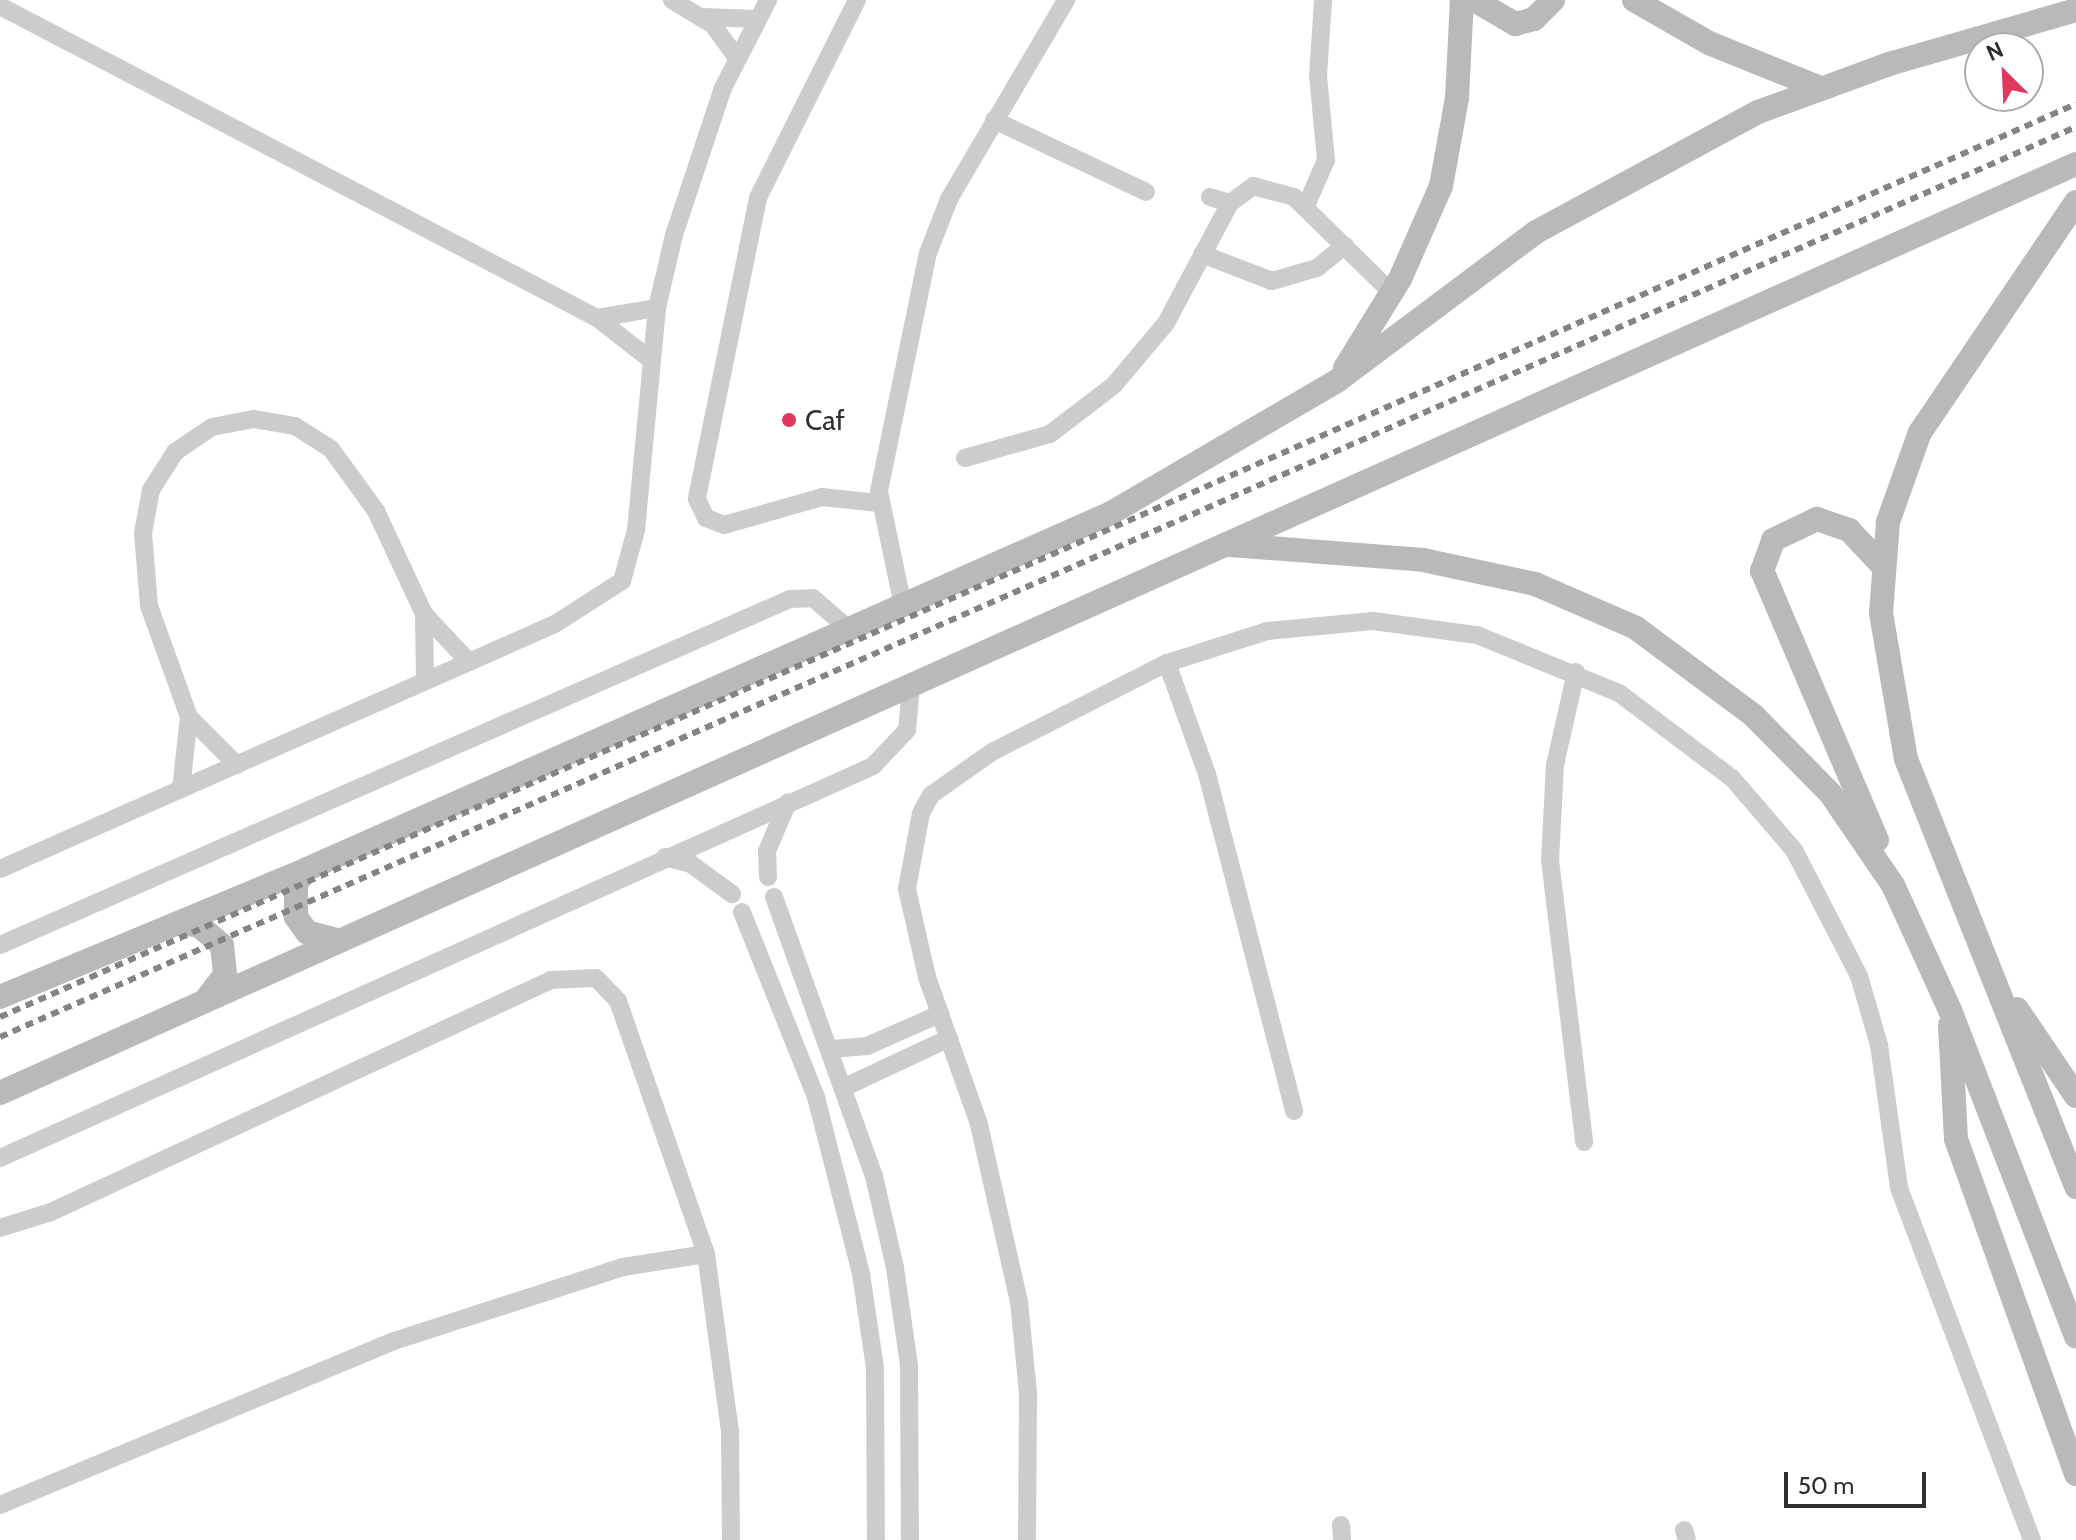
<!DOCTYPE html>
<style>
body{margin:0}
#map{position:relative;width:2076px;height:1540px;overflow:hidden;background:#fff;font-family:Cabin,sans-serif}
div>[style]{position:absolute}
.street>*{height:18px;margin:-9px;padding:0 9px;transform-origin:9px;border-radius:9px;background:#ccc}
.secondary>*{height:24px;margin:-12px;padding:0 12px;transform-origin:12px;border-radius:12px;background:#b9b9b9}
.rail>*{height:6px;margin-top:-3px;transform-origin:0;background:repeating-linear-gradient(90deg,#848484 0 8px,transparent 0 14px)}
.dots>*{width:22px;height:22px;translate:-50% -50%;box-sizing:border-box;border:4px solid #fff;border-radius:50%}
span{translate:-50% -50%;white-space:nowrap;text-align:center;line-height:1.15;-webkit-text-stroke:8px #fff;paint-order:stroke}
.poi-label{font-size:28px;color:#2f2f2f}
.left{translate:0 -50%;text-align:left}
.north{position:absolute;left:1964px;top:32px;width:80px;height:80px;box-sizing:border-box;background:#fff;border:2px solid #acacac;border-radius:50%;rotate:336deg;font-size:22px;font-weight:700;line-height:32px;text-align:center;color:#2f2f2f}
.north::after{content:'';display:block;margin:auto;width:28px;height:36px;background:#e0375c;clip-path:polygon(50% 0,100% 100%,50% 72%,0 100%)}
.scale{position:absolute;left:1784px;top:1472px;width:142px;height:36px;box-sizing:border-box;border:4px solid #2f2f2f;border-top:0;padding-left:10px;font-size:24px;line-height:28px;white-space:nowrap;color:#2f2f2f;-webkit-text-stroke:6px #fff;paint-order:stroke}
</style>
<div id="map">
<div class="street">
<div style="left:672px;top:0;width:48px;rotate:31.4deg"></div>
<div style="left:713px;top:25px;width:39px;rotate:54deg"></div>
<div style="left:857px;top:0;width:221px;rotate:116.6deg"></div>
<div style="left:758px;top:198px;width:307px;rotate:101.5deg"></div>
<div style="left:697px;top:499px;width:21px;rotate:65deg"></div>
<div style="left:706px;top:518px;width:19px;rotate:21deg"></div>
<div style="left:724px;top:525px;width:102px;rotate:-15.9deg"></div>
<div style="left:822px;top:497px;width:57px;rotate:6deg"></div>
<div style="left:0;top:6px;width:674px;rotate:27.59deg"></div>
<div style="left:597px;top:318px;width:68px;rotate:37.9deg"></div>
<div style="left:703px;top:17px;width:54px;rotate:2.1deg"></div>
<div style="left:994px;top:120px;width:168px;rotate:25.3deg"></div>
<div style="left:1210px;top:197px;width:21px;rotate:17deg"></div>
<div style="left:1306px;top:206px;width:50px;rotate:-66.5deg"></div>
<div style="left:1326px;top:160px;width:84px;rotate:-95.4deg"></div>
<div style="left:1318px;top:76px;width:76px;rotate:-86.2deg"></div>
<div style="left:1202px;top:254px;width:75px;rotate:21.1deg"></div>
<div style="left:1272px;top:281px;width:47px;rotate:-16.1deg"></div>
<div style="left:1317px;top:268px;width:36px;rotate:-39deg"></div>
<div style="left:597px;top:318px;width:61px;rotate:-9.5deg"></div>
<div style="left:965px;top:458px;width:88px;rotate:-15.8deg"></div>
<div style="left:1050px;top:434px;width:81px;rotate:-37.4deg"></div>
<div style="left:1114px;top:385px;width:81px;rotate:-50deg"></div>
<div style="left:1166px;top:323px;width:136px;rotate:-61.9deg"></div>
<div style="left:1230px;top:203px;width:29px;rotate:-36deg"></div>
<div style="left:1253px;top:186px;width:42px;rotate:15deg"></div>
<div style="left:1294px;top:197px;width:137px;rotate:44.4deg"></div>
<div style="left:903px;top:606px;width:117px;rotate:-101.8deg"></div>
<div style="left:879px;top:491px;width:243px;rotate:-78.4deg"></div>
<div style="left:928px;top:253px;width:58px;rotate:-68.7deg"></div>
<div style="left:949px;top:199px;width:231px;rotate:-59.5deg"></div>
<div style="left:424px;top:617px;width:64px;rotate:89.1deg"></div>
<div style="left:1167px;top:663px;width:118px;rotate:70.2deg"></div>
<div style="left:1207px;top:774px;width:348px;rotate:75.5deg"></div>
<div style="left:1576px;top:672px;width:95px;rotate:102.7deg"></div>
<div style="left:1555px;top:765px;width:95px;rotate:93deg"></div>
<div style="left:1550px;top:860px;width:284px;rotate:83.1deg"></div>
<div style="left:189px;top:717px;width:68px;rotate:45deg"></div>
<div style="left:181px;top:789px;width:72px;rotate:-83.7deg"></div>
<div style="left:189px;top:717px;width:118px;rotate:-109.8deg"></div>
<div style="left:149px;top:606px;width:73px;rotate:-94.7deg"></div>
<div style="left:143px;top:533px;width:44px;rotate:-79.5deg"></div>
<div style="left:151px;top:490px;width:45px;rotate:-57.7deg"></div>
<div style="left:175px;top:452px;width:45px;rotate:-34deg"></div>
<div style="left:212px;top:427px;width:43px;rotate:-10.8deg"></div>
<div style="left:254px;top:419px;width:42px;rotate:9.7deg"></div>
<div style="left:295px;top:426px;width:43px;rotate:32.6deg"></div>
<div style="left:331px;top:449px;width:77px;rotate:54deg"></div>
<div style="left:376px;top:511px;width:114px;rotate:65deg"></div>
<div style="left:424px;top:614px;width:66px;rotate:46.8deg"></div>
<div style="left:665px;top:857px;width:27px;rotate:15deg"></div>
<div style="left:691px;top:864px;width:51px;rotate:36.2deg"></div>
<div style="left:0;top:869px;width:607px;rotate:-23.82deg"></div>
<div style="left:555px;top:624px;width:80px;rotate:-32.7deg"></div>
<div style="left:622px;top:581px;width:53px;rotate:-74.6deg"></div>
<div style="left:636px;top:530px;width:223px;rotate:-84.6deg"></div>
<div style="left:657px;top:308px;width:75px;rotate:-76.9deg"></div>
<div style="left:674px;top:235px;width:155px;rotate:-71.6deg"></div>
<div style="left:723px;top:88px;width:99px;rotate:-62.9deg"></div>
<div style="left:768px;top:877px;width:26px;rotate:-92deg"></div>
<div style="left:767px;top:851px;width:53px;rotate:-66.8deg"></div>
<div style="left:774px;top:897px;width:296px;rotate:70.3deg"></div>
<div style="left:874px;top:1176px;width:94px;rotate:77.1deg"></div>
<div style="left:895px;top:1268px;width:98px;rotate:81.8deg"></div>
<div style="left:909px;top:1365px;width:175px;rotate:89.7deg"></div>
<div style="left:742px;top:912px;width:199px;rotate:68.2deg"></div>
<div style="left:816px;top:1097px;width:183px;rotate:75.7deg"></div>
<div style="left:861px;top:1274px;width:95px;rotate:81.5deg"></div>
<div style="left:875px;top:1368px;width:172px;rotate:89.7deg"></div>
<div style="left:0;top:945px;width:862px;rotate:-23.65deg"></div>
<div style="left:790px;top:599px;width:23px;rotate:-2deg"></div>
<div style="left:813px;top:598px;width:49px;rotate:40.9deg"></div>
<div style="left:832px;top:1049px;width:35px;rotate:-5deg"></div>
<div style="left:867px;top:1046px;width:80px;rotate:-23.7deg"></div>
<div style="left:845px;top:1087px;width:115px;rotate:-25.2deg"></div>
<div style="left:0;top:1158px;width:957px;rotate:-24.18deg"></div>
<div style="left:873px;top:766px;width:50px;rotate:-46.6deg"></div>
<div style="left:907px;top:730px;width:45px;rotate:-84.9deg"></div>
<div style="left:0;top:1228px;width:53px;rotate:-17.4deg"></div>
<div style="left:51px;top:1212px;width:551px;rotate:-24.89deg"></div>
<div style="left:551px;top:980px;width:45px;rotate:-2.5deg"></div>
<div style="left:596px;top:978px;width:32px;rotate:46deg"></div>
<div style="left:618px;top:1001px;width:268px;rotate:70.8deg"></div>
<div style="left:706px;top:1254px;width:179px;rotate:82.3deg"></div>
<div style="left:730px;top:1431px;width:109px;rotate:89.5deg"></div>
<div style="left:0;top:1505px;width:427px;rotate:-22.6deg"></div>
<div style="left:394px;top:1341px;width:241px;rotate:-17.9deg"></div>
<div style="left:623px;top:1267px;width:84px;rotate:-8.9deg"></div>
<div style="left:1341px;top:1525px;width:15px;rotate:86deg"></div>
<div style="left:1684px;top:1530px;width:10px;rotate:73deg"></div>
<div style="left:1027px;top:1540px;width:147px;rotate:-89.6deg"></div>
<div style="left:1028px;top:1393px;width:91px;rotate:-95.6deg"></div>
<div style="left:1019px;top:1302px;width:182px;rotate:-102.7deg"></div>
<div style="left:979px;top:1124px;width:156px;rotate:-109.5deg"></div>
<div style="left:927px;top:977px;width:90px;rotate:-102.8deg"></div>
<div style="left:907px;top:889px;width:77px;rotate:-79.6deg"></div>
<div style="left:921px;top:813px;width:21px;rotate:-61deg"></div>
<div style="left:931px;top:795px;width:75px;rotate:-35.2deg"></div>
<div style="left:992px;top:752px;width:196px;rotate:-27deg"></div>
<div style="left:1167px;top:663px;width:105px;rotate:-17.7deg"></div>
<div style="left:1267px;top:631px;width:106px;rotate:-5.4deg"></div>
<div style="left:1373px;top:621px;width:105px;rotate:7.7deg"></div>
<div style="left:1477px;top:635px;width:153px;rotate:22.2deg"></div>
<div style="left:1619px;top:693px;width:141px;rotate:37deg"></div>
<div style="left:1732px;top:778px;width:95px;rotate:49.3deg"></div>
<div style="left:1794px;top:850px;width:142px;rotate:62.7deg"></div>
<div style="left:1859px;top:976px;width:72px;rotate:73.8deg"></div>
<div style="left:1879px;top:1045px;width:144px;rotate:82deg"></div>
<div style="left:1899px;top:1188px;width:376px;rotate:69.3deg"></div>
</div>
<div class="secondary">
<div style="left:1474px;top:0;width:48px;rotate:30.3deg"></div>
<div style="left:1515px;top:24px;width:20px;rotate:-15deg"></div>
<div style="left:1534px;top:19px;width:27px;rotate:-45deg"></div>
<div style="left:1634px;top:0;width:86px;rotate:29.8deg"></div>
<div style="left:1709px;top:43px;width:118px;rotate:22deg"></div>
<div style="left:2076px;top:202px;width:278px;rotate:124.1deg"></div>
<div style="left:1920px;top:432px;width:96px;rotate:109.6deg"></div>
<div style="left:1888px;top:522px;width:91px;rotate:94.4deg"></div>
<div style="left:1881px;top:613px;width:148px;rotate:80.3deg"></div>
<div style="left:1906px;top:759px;width:461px;rotate:68.3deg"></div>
<div style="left:1345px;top:368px;width:105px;rotate:-58.3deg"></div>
<div style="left:1400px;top:279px;width:102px;rotate:-66.2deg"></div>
<div style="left:1441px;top:186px;width:89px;rotate:-79.7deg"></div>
<div style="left:1457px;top:98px;width:98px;rotate:-87.1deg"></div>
<div style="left:1230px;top:545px;width:194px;rotate:4.4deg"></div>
<div style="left:1423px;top:560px;width:115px;rotate:12.1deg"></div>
<div style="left:1535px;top:584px;width:110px;rotate:23.5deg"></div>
<div style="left:1636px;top:628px;width:146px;rotate:36.6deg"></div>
<div style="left:1753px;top:715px;width:110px;rotate:45.4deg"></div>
<div style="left:1830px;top:793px;width:112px;rotate:55.6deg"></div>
<div style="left:1893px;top:885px;width:137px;rotate:65.5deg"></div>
<div style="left:1950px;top:1010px;width:350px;rotate:68.9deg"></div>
<div style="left:1877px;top:840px;width:293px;rotate:-113.1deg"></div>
<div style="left:1762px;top:571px;width:33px;rotate:-70deg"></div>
<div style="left:1773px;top:540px;width:49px;rotate:-25.5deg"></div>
<div style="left:1817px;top:519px;width:34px;rotate:19deg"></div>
<div style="left:1849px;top:530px;width:47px;rotate:46.7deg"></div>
<div style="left:307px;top:869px;width:18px;rotate:128deg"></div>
<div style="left:296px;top:883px;width:34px;rotate:90deg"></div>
<div style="left:296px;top:917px;width:19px;rotate:54deg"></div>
<div style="left:307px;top:932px;width:34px;rotate:15deg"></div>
<div style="left:182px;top:924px;width:16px;rotate:4deg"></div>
<div style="left:198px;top:925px;width:31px;rotate:40deg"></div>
<div style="left:222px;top:945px;width:30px;rotate:84deg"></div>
<div style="left:225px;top:975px;width:29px;rotate:128deg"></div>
<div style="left:0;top:997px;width:333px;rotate:-22.6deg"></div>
<div style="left:307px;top:869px;width:879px;rotate:-23.88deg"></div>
<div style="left:1111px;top:513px;width:262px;rotate:-30.3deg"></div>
<div style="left:1337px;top:381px;width:249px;rotate:-36.8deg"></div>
<div style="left:1536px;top:232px;width:252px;rotate:-28.4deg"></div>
<div style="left:1758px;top:112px;width:140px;rotate:-20.1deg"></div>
<div style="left:1889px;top:64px;width:195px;rotate:-16.1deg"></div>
<div style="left:2017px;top:1009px;width:105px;rotate:55.9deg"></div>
<div style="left:1950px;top:1025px;width:114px;rotate:87deg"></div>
<div style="left:1956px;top:1139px;width:356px;rotate:70.3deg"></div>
<div style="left:0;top:1093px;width:2274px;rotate:-24.11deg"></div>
</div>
<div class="rail">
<div style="left:0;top:1017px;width:2268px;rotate:-23.74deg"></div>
<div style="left:0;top:1037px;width:2267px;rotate:-23.67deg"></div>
</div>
<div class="dots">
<div style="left:789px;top:420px;background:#e0375c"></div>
</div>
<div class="poi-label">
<span class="left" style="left:805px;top:420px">Caf</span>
</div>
<div class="north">N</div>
<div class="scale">50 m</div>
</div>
